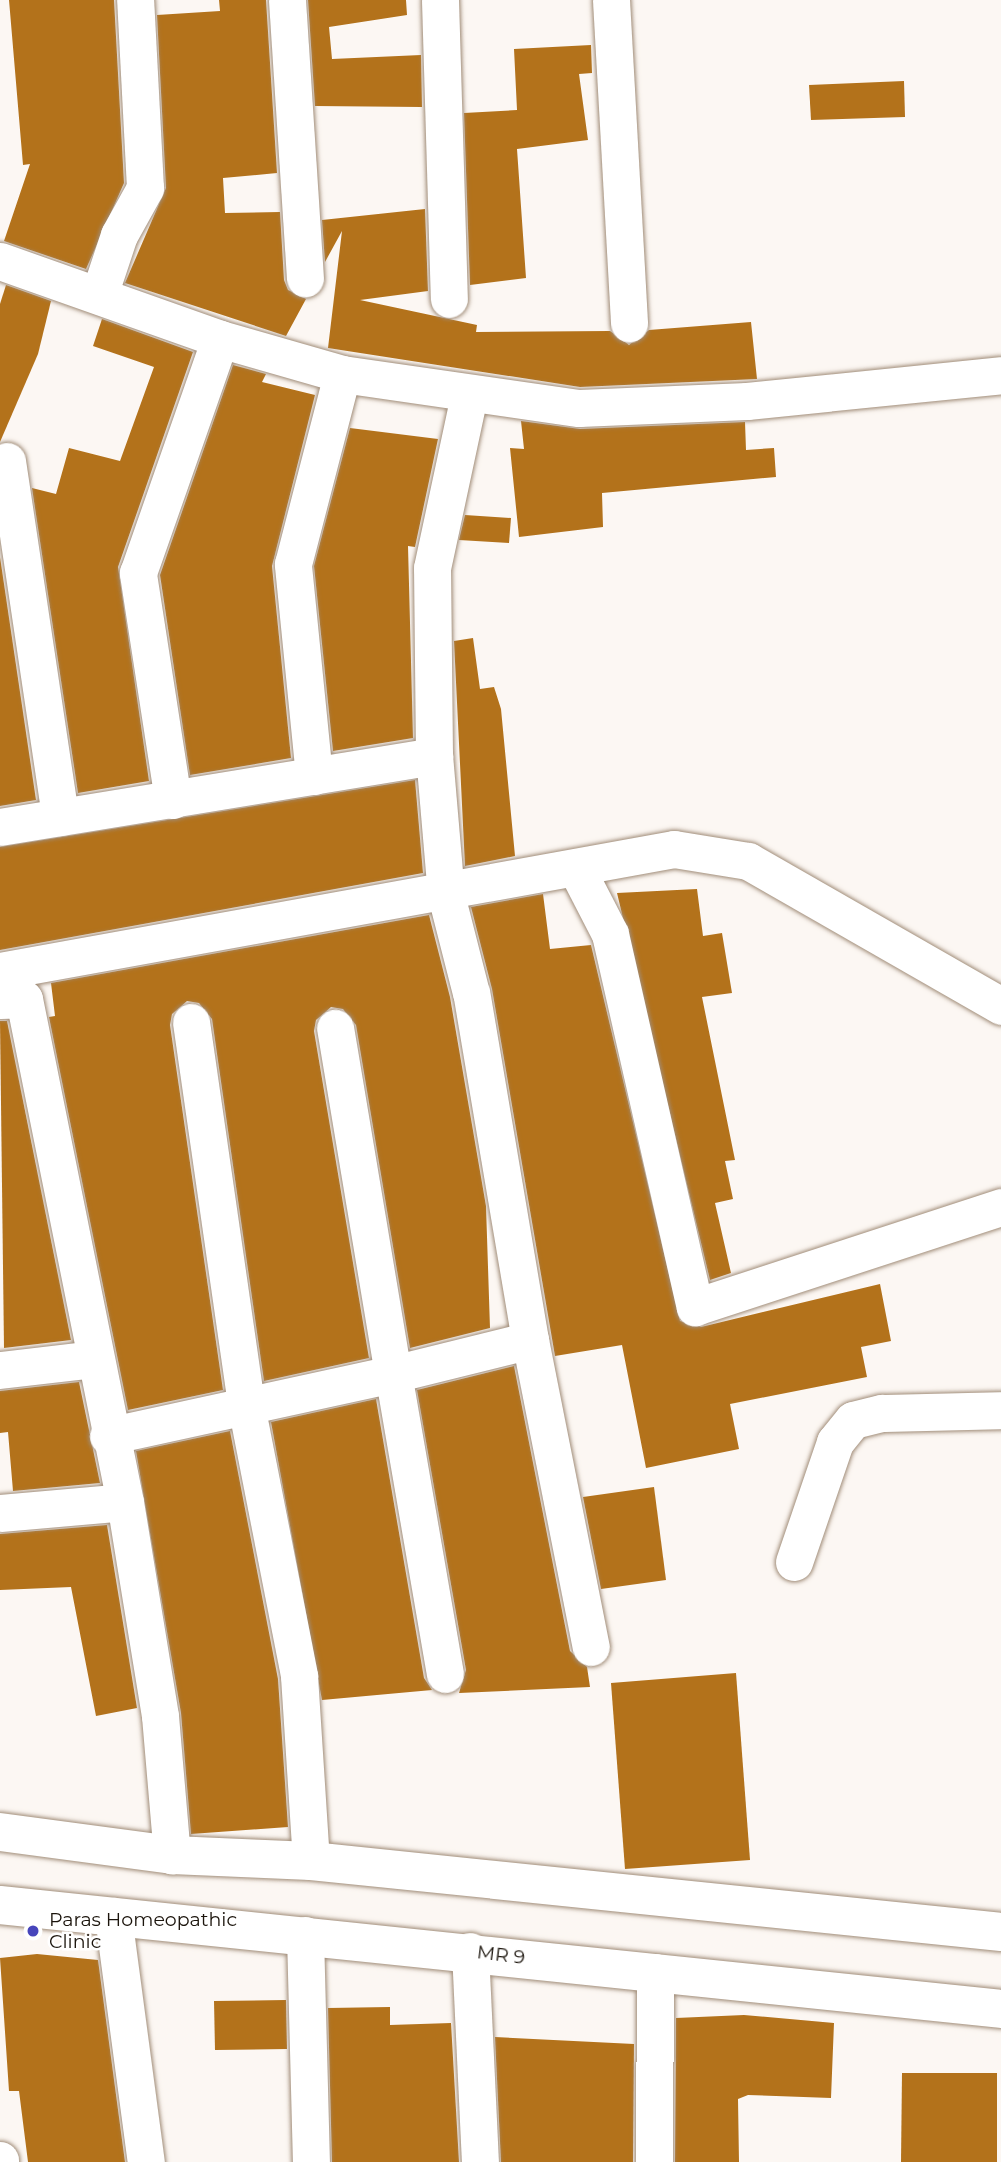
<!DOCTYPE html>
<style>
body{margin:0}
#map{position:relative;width:1001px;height:2162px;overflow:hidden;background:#fcf7f3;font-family:Montserrat,sans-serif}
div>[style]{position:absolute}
.building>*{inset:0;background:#b3721b}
.roads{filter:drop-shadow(0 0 2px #a18d79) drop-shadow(0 0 2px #a18d79)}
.minor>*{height:37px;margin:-18.5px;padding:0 18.5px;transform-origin:18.5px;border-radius:18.5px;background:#fff}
.major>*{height:38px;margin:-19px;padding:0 19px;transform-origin:19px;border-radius:19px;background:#fff}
.dots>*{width:19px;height:19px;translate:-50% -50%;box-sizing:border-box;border:4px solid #fff;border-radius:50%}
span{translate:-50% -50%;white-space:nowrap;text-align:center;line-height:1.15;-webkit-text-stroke:5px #fff;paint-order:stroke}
.poi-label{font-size:19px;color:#1b140c}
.left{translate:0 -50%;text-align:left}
.street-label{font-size:19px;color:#1b140c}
</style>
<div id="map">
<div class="building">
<div style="clip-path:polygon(9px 0,114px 0,124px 183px,86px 269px,4px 241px,30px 164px,23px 165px)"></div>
<div style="clip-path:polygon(219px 0,266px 0,277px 173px,223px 178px,225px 213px,280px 212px,284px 280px,288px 290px,306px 299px,286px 336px,125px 283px,166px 188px,157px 15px,220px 11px)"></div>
<div style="clip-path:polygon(308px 0,406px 0,407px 15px,329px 27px,332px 59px,421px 55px,422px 107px,315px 106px)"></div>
<div style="clip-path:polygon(591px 45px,592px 73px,579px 74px,588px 140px,517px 149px,526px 278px,470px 285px,464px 113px,517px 110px,514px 49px)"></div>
<div style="clip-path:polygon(904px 81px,905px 117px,811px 120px,809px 85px)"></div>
<div style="clip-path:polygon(425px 209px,428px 291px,360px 300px,477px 325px,476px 332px,610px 331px,629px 345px,649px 330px,751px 322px,757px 379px,580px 387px,328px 348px,342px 231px,325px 262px,322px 220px)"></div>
<div style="clip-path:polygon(6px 285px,51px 301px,38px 354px,0 442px,0 304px)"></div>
<div style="clip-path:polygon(102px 319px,193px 352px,118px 567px,149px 781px,78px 793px,32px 488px,56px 494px,69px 448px,120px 461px,154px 367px,93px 346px)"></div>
<div style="clip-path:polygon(233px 365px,266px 374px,262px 382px,315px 395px,272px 566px,291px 758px,190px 775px,160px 575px)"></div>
<div style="clip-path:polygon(521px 421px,580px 429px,745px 422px,746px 450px,774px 448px,776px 477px,602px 493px,603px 527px,519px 537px,510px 448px,524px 449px)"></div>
<div style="clip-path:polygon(350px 428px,438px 439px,415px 547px,408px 546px,413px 738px,333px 751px,314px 566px)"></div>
<div style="clip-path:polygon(465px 515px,511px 518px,509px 543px,459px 540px)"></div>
<div style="clip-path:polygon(0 557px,36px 800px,0 806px)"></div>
<div style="clip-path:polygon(473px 638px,480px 689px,494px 687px,501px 709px,515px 856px,465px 866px,454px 641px)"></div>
<div style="clip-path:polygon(415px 780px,423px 873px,0 950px,0 847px)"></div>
<div style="clip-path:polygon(697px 889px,703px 936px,722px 933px,732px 993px,702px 997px,735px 1160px,725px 1161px,733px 1199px,715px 1203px,731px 1273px,710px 1280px,617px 893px)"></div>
<div style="clip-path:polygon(543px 894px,550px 949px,591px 945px,680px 1321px,701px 1327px,880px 1284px,891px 1341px,861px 1347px,867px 1377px,730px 1404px,739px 1449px,646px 1468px,622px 1345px,555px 1356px,492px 989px,471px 907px)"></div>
<div style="clip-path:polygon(429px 915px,450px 997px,486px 1206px,490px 1328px,410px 1348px,356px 1025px,343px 1009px,331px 1007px,316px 1020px,314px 1031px,369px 1358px,264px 1381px,212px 1019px,199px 1003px,187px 1001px,172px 1014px,170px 1025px,223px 1390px,128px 1410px,49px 1017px,55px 1016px,51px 983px)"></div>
<div style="clip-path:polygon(0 1021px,7px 1021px,71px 1340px,4px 1348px)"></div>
<div style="clip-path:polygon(514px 1366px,570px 1651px,587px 1667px,590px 1687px,459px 1693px,466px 1670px,417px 1390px)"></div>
<div style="clip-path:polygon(79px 1382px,100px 1483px,13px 1491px,8px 1432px,0 1433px,0 1391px)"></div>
<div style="clip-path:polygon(376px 1399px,424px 1678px,432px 1690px,322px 1700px,271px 1422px)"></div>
<div style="clip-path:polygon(230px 1431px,278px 1679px,288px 1827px,191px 1834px,181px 1713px,136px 1451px)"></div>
<div style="clip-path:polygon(654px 1487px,666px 1580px,601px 1589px,583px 1497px)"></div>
<div style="clip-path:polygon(107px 1525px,137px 1708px,96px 1716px,71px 1587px,0 1590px,0 1534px)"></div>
<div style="clip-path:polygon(736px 1673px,750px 1860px,625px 1869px,611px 1683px)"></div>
<div style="clip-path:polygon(37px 1954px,98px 1960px,125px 2162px,28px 2162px,19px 2091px,9px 2091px,0 1958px)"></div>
<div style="clip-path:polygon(286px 2000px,287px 2049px,215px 2050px,214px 2001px)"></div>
<div style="clip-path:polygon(390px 2007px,390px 2025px,451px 2023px,459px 2162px,332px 2162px,328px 2008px)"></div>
<div style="clip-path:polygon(744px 2015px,834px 2023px,831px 2098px,748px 2095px,738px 2099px,739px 2162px,675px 2162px,676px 2018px)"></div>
<div style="clip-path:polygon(495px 2037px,634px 2044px,633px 2162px,501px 2162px)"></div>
<div style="clip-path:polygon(902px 2073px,997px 2073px,997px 2162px,901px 2162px)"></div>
</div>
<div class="roads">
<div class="minor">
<div style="left:287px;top:0;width:279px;rotate:86.3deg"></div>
<div style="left:440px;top:0;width:299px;rotate:88.3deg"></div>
<div style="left:611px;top:0;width:324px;rotate:86.8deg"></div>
<div style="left:0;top:261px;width:233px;rotate:19.5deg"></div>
<div style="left:99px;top:295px;width:63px;rotate:-71.6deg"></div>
<div style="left:119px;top:235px;width:54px;rotate:-61deg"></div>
<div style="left:145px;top:188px;width:188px;rotate:-93deg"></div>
<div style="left:7px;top:461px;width:360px;rotate:81.5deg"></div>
<div style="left:314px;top:776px;width:213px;rotate:-95.7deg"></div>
<div style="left:293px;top:564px;width:196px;rotate:-75.5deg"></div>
<div style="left:173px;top:800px;width:230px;rotate:-98.8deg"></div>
<div style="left:138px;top:573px;width:248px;rotate:-70.7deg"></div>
<div style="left:220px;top:339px;width:127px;rotate:16deg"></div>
<div style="left:342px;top:374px;width:239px;rotate:8.2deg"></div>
<div style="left:579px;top:408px;width:168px;rotate:-2.4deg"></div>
<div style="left:747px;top:401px;width:255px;rotate:-5.8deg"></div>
<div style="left:0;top:827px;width:440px;rotate:-9.3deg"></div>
<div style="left:576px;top:868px;width:74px;rotate:62.7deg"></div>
<div style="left:610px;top:934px;width:383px;rotate:77.2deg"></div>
<div style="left:695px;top:1307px;width:322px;rotate:-18.1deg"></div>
<div style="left:0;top:971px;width:685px;rotate:-10.26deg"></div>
<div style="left:674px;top:849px;width:75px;rotate:9.2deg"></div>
<div style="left:748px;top:861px;width:292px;rotate:29.8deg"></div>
<div style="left:0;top:1000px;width:24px;rotate:-2deg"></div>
<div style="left:24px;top:999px;width:513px;rotate:78.65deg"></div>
<div style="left:125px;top:1502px;width:217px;rotate:80.7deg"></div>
<div style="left:160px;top:1716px;width:140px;rotate:85.1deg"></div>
<div style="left:191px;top:1022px;width:392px;rotate:81.8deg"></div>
<div style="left:247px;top:1410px;width:271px;rotate:78.9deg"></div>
<div style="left:299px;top:1676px;width:185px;rotate:86.3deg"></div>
<div style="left:530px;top:1340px;width:313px;rotate:78.8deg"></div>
<div style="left:0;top:1370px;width:94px;rotate:-6.7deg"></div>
<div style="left:108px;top:1436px;width:292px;rotate:-12.3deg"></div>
<div style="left:393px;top:1374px;width:351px;rotate:-99.5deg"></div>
<div style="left:0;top:1513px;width:125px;rotate:-5deg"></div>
<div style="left:794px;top:1562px;width:127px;rotate:-71.1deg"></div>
<div style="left:835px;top:1442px;width:28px;rotate:-51deg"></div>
<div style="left:853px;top:1420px;width:30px;rotate:-14deg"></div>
<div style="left:882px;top:1413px;width:119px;rotate:-1.4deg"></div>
<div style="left:445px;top:1674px;width:304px;rotate:-99.8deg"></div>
<div style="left:393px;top:1374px;width:141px;rotate:-13.9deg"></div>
<div style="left:530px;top:1340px;width:352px;rotate:-99.6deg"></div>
<div style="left:471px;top:993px;width:101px;rotate:-104.3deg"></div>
<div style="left:446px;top:895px;width:140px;rotate:-94.9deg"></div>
<div style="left:434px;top:756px;width:188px;rotate:-90.6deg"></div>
<div style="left:432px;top:568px;width:177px;rotate:-77.9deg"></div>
<div style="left:113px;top:1916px;width:248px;rotate:82.4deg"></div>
<div style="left:305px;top:1935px;width:227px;rotate:88.5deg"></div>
<div style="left:470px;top:1951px;width:211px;rotate:87.3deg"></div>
<div style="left:0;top:2160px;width:2px;rotate:90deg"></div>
<div style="left:654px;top:2162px;width:190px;rotate:-89.7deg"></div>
</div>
<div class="major">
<div style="left:0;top:1832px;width:174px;rotate:7.6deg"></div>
<div style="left:172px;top:1855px;width:139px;rotate:2.5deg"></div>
<div style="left:311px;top:1861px;width:694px;rotate:5.87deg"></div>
<div style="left:0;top:1905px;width:1006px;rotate:5.93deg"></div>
</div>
</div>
<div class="dots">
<div style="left:33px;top:1931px;background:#4745bb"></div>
</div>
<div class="poi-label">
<span class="left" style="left:49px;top:1931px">Paras Homeopathic<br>Clinic</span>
</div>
<div class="street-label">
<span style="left:501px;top:1955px;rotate:7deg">MR 9</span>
</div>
</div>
